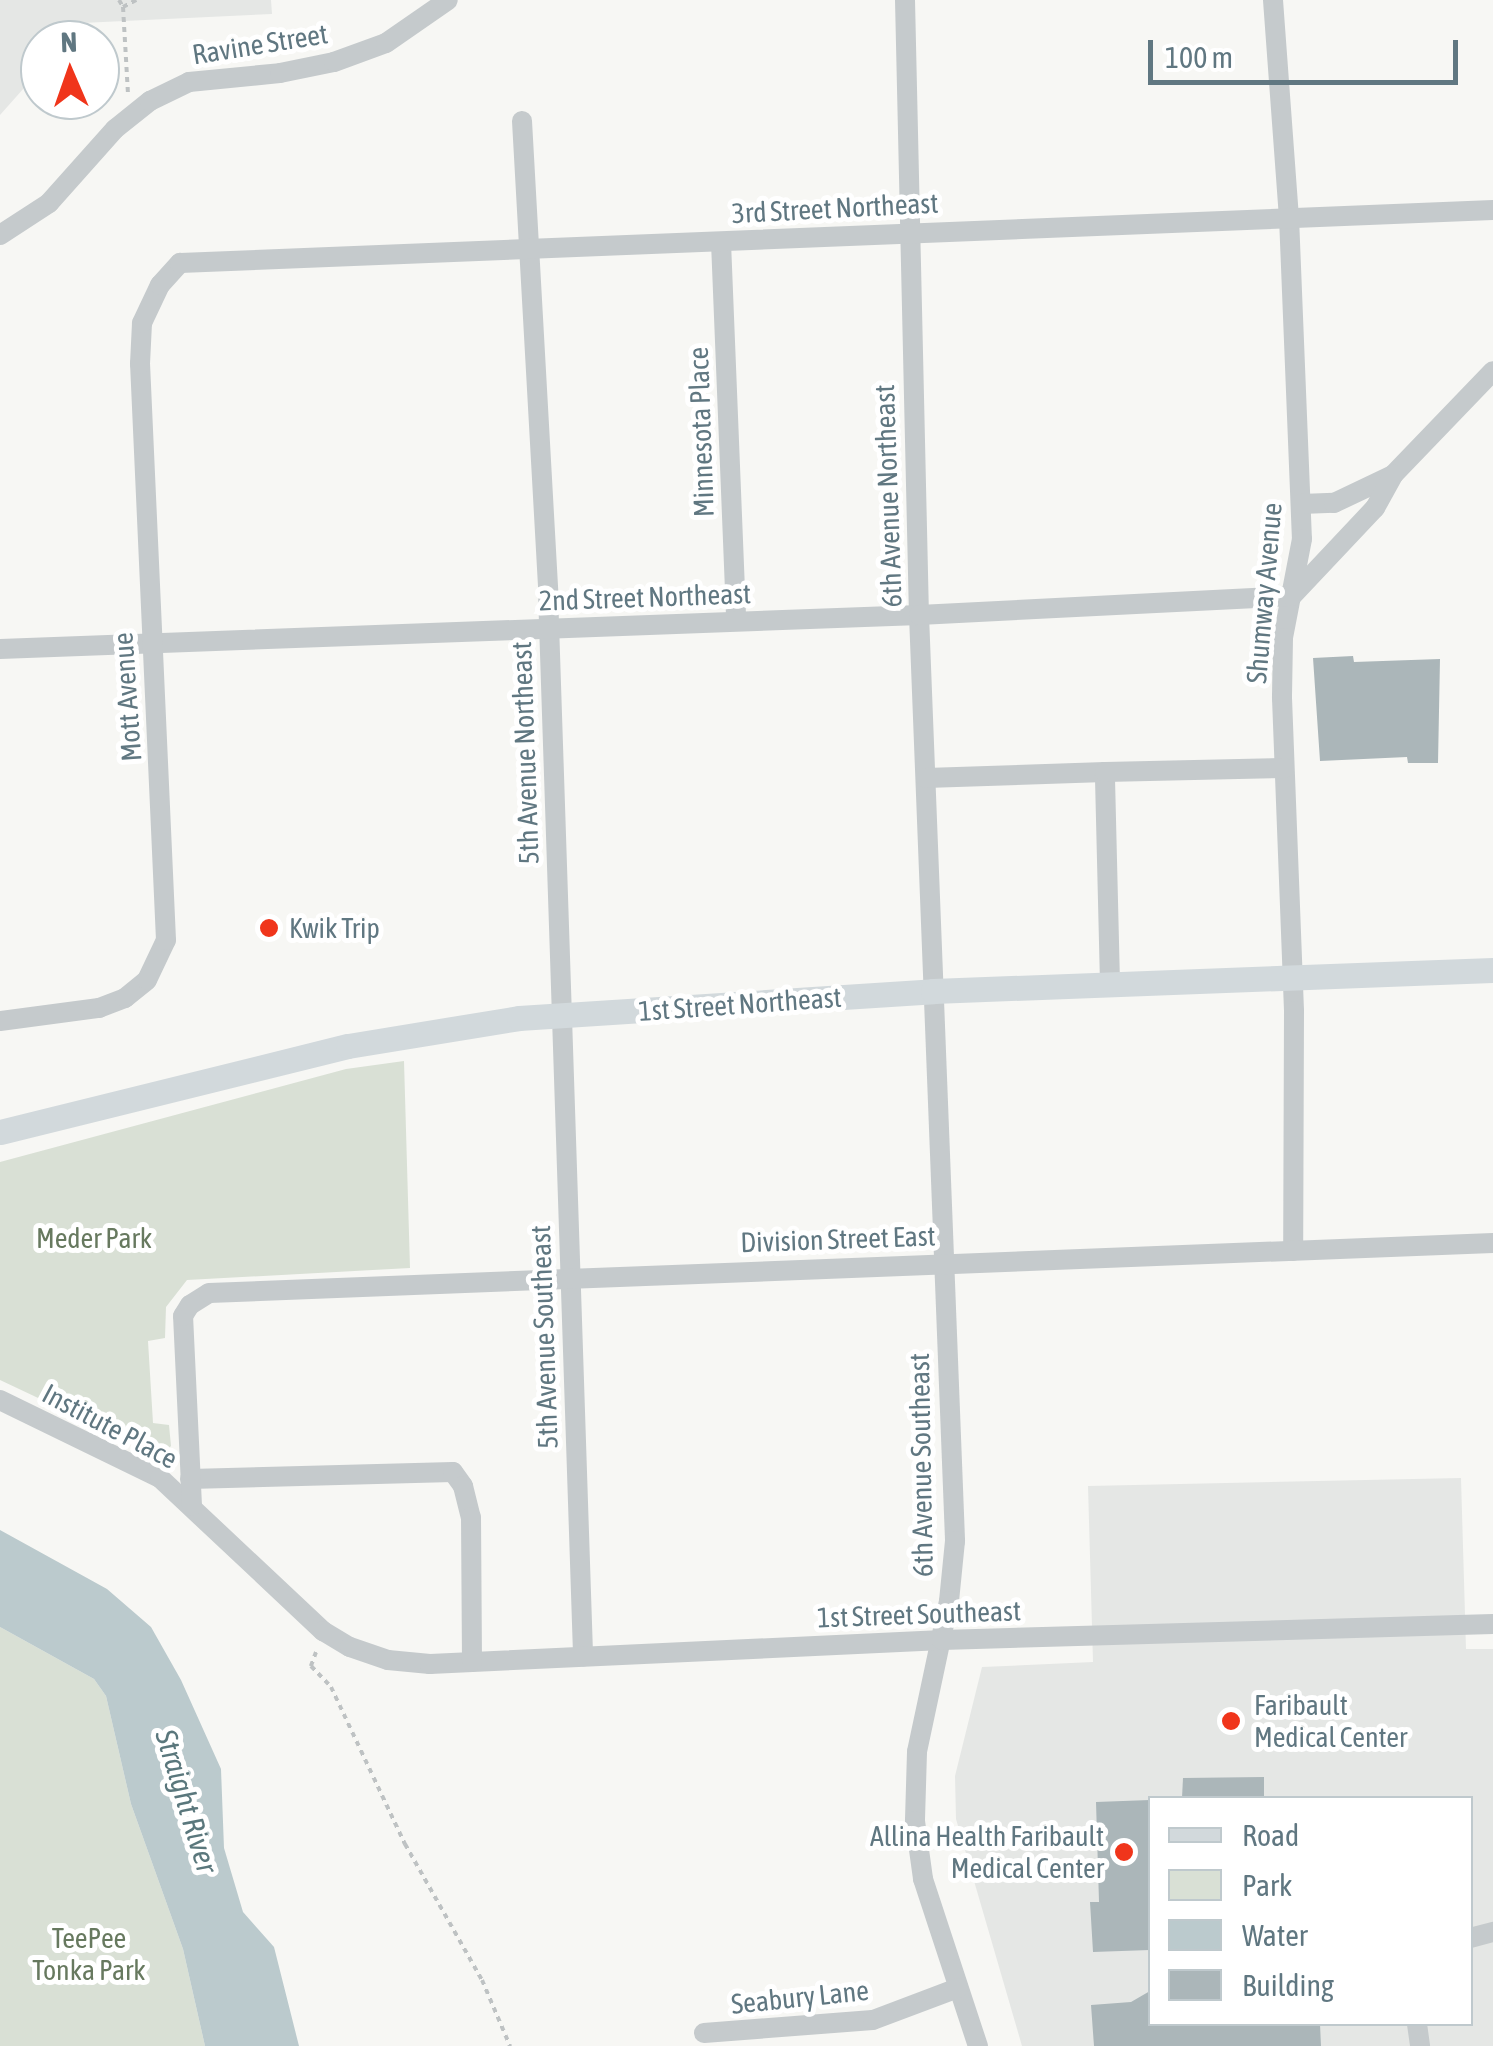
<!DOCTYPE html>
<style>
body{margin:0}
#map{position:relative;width:1493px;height:2046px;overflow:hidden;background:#f7f7f4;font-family:"Asap Condensed",sans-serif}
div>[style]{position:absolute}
.built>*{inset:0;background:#e5e7e5}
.green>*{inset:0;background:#d9e0d5}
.water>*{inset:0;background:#bbcacd}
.building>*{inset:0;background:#abb6b9}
.path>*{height:4px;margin-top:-2px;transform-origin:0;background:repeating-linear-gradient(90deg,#bec2c3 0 5px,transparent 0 10px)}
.minor>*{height:20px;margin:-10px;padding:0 10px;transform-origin:10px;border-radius:10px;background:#c5cacc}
.major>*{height:25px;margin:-12.5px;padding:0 12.5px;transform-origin:12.5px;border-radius:12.5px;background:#d2d9dc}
.dots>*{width:28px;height:28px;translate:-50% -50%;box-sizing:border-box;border:5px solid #fff;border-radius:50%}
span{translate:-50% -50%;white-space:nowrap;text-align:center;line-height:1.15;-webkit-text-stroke:10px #fff;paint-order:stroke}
.street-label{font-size:28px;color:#607781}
.poi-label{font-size:28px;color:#607781}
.left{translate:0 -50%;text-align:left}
.right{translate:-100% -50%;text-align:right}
.park-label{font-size:28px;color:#67795f}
.water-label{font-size:30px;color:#5a777c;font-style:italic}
.legend{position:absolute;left:1148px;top:1796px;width:325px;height:230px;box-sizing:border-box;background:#fff;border:2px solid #bfc9cd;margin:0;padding:12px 18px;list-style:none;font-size:30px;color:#607781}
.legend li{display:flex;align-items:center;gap:20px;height:50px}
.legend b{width:50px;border:2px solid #bfc9cd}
.north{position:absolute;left:20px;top:20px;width:100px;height:100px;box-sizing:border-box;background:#fff;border:2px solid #bfc9cd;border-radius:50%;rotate:358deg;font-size:28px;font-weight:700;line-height:40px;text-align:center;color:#607781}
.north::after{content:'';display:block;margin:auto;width:35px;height:45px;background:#f0351b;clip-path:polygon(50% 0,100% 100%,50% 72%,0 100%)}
.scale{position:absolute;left:1148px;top:40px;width:310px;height:45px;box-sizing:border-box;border:5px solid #607781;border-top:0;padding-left:12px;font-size:30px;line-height:35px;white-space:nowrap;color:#607781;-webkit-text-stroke:8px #fff;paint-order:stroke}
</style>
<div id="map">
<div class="built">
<div style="clip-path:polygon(0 0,271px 0,272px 14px,82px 23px,67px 40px,40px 40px,40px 70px,0 115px)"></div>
<div style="clip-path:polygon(evenodd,1461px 1478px,1466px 1649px,1493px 1649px,1493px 2046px,1022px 2046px,956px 1819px,955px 1776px,982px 1667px,1093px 1662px,1088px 1486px,1461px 1478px,1150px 1798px,1470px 1798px,1470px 2024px,1150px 2024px,1150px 1798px)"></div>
</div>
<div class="green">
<div style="clip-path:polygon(404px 1061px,410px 1268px,187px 1280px,166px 1307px,165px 1338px,148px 1341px,153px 1423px,169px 1425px,171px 1446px,161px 1456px,0 1380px,0 1162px,346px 1069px)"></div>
<div style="clip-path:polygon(0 1627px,94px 1679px,106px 1696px,131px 1804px,183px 1949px,205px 2046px,0 2046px)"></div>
</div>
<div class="water">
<div style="clip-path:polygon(0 1530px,107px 1589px,151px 1627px,181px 1680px,221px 1769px,224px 1848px,243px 1912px,274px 1947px,299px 2046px,205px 2046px,183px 1949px,131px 1804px,106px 1696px,94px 1679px,0 1627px)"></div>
</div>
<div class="building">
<div style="clip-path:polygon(1353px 656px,1354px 662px,1440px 659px,1438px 763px,1408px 763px,1407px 757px,1320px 761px,1313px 658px)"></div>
<div style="clip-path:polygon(1264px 1777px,1264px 1798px,1182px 1798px,1183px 1778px)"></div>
<div style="clip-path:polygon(1150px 1800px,1150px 1950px,1093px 1952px,1090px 1902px,1099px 1902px,1096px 1802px)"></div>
<div style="clip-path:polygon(1150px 1991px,1150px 2024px,1320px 2024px,1321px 2046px,1094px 2046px,1091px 2005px,1131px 2002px)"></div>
</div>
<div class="path">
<div style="left:119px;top:0;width:8px;rotate:60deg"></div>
<div style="left:123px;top:7px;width:15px;rotate:-28deg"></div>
<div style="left:123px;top:7px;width:87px;rotate:86.7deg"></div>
<div style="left:316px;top:1652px;width:15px;rotate:110deg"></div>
<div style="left:311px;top:1666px;width:29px;rotate:46deg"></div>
<div style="left:331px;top:1687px;width:174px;rotate:64.8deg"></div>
<div style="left:405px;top:1844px;width:156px;rotate:60.5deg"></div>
<div style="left:482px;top:1980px;width:72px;rotate:67deg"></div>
</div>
<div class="minor">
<div style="left:905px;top:0;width:615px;rotate:88.7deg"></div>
<div style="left:919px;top:615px;width:927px;rotate:87.77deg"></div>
<div style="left:955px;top:1541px;width:60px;rotate:95.7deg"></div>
<div style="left:949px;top:1601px;width:154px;rotate:102deg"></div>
<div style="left:917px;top:1752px;width:69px;rotate:91.7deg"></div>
<div style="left:915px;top:1821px;width:59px;rotate:82.1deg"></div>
<div style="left:923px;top:1879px;width:176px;rotate:71.8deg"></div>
<div style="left:1273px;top:0;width:218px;rotate:85.8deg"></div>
<div style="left:1289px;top:217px;width:322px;rotate:87.7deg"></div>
<div style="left:1302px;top:539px;width:101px;rotate:100.9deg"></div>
<div style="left:1283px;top:638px;width:60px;rotate:91deg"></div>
<div style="left:1282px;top:698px;width:313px;rotate:87.8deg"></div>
<div style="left:1294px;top:1011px;width:240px;rotate:90.2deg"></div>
<div style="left:522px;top:121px;width:473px;rotate:86.8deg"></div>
<div style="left:548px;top:593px;width:1064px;rotate:88.11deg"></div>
<div style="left:0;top:235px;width:59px;rotate:-33.1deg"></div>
<div style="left:49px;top:203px;width:99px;rotate:-48.3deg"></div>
<div style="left:115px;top:129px;width:45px;rotate:-38.7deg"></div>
<div style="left:150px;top:101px;width:43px;rotate:-26deg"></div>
<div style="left:189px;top:82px;width:91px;rotate:-5.6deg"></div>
<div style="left:280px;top:73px;width:55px;rotate:-11.5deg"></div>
<div style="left:334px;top:62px;width:55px;rotate:-20.1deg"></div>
<div style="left:386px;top:43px;width:75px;rotate:-34.7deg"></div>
<div style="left:721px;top:242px;width:378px;rotate:87.7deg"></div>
<div style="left:1301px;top:504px;width:33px;rotate:-2deg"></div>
<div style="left:1334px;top:503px;width:65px;rotate:-25.4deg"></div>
<div style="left:1393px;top:475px;width:144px;rotate:-46.1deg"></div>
<div style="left:0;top:649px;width:920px;rotate:-2.12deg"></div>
<div style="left:919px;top:615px;width:373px;rotate:-2.9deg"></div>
<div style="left:1292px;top:596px;width:121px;rotate:-46.7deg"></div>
<div style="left:1375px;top:508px;width:38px;rotate:-61deg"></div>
<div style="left:926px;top:778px;width:179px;rotate:-1.9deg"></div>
<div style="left:1110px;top:983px;width:211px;rotate:-91.4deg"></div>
<div style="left:1105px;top:772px;width:179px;rotate:-1.3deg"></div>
<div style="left:0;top:1021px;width:100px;rotate:-7.5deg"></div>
<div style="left:99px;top:1008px;width:28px;rotate:-21deg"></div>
<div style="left:125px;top:998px;width:28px;rotate:-39deg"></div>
<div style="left:147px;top:980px;width:44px;rotate:-64.6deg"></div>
<div style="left:166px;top:940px;width:577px;rotate:-92.58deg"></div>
<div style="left:140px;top:364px;width:41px;rotate:-87.2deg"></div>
<div style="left:142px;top:323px;width:42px;rotate:-64.7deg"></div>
<div style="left:160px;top:285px;width:30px;rotate:-48deg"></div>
<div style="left:180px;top:263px;width:1314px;rotate:-2.31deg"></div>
<div style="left:0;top:1400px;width:178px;rotate:26deg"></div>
<div style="left:160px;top:1478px;width:224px;rotate:43.2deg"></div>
<div style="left:323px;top:1631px;width:31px;rotate:31deg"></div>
<div style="left:350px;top:1647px;width:40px;rotate:18.9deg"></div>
<div style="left:388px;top:1660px;width:42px;rotate:5.4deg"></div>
<div style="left:430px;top:1664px;width:513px;rotate:-2.68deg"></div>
<div style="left:942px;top:1640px;width:551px;rotate:-1.66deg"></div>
<div style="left:190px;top:1479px;width:263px;rotate:-1.5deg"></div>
<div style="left:453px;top:1472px;width:17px;rotate:54deg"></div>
<div style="left:463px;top:1486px;width:32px;rotate:76deg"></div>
<div style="left:471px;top:1517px;width:145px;rotate:89.6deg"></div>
<div style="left:192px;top:1506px;width:190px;rotate:-92.7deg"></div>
<div style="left:183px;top:1316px;width:13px;rotate:-58deg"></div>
<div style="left:190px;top:1305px;width:22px;rotate:-32deg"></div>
<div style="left:209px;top:1293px;width:1285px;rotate:-2.23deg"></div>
<div style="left:1470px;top:1938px;width:24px;rotate:-15deg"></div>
<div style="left:1417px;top:2024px;width:22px;rotate:82deg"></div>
<div style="left:704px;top:2033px;width:169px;rotate:-4.4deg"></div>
<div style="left:873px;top:2020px;width:91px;rotate:-20.6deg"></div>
</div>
<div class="major">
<div style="left:0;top:1132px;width:358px;rotate:-13.9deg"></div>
<div style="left:348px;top:1046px;width:173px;rotate:-9.3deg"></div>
<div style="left:519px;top:1018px;width:415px;rotate:-3.7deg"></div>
<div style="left:933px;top:991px;width:560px;rotate:-2.15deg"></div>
</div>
<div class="dots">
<div style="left:269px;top:928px;background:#f0351b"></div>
<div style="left:1231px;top:1721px;background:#f0351b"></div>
<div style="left:1124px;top:1852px;background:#f0351b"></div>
</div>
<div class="street-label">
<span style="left:260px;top:44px;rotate:-9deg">Ravine Street</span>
<span style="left:835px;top:208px;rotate:-3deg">3rd Street Northeast</span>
<span style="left:701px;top:432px;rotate:-92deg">Minnesota Place</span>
<span style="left:888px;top:496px;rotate:-92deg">6th Avenue Northeast</span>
<span style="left:1264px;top:593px;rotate:-85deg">Shumway Avenue</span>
<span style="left:645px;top:597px;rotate:-2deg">2nd Street Northeast</span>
<span style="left:127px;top:697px;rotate:-94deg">Mott Avenue</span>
<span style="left:525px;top:753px;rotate:-92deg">5th Avenue Northeast</span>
<span style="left:740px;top:1004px;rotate:-4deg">1st Street Northeast</span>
<span style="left:838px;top:1239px;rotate:-2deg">Division Street East</span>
<span style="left:544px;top:1337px;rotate:-92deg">5th Avenue Southeast</span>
<span style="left:110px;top:1426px;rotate:28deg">Institute Place</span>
<span style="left:921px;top:1465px;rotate:-91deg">6th Avenue Southeast</span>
<span style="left:919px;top:1614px;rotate:-2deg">1st Street Southeast</span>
<span style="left:800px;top:1997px;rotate:-6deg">Seabury Lane</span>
</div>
<div class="poi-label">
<span class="left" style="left:289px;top:928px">Kwik Trip</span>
<span class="left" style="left:1254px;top:1721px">Faribault<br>Medical Center</span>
<span class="right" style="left:1104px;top:1852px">Allina Health Faribault<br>Medical Center</span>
</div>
<div class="park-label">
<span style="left:94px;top:1238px">Meder Park</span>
<span style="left:89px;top:1954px">TeePee<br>Tonka Park</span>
</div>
<div class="water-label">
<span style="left:187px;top:1801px;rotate:73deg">Straight River</span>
</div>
<ul class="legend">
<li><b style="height:12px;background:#d2d9dc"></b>Road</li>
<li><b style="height:28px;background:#d9e0d5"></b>Park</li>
<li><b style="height:28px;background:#bbcacd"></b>Water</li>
<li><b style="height:28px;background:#abb6b9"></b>Building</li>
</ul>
<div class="north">N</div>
<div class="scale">100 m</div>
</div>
